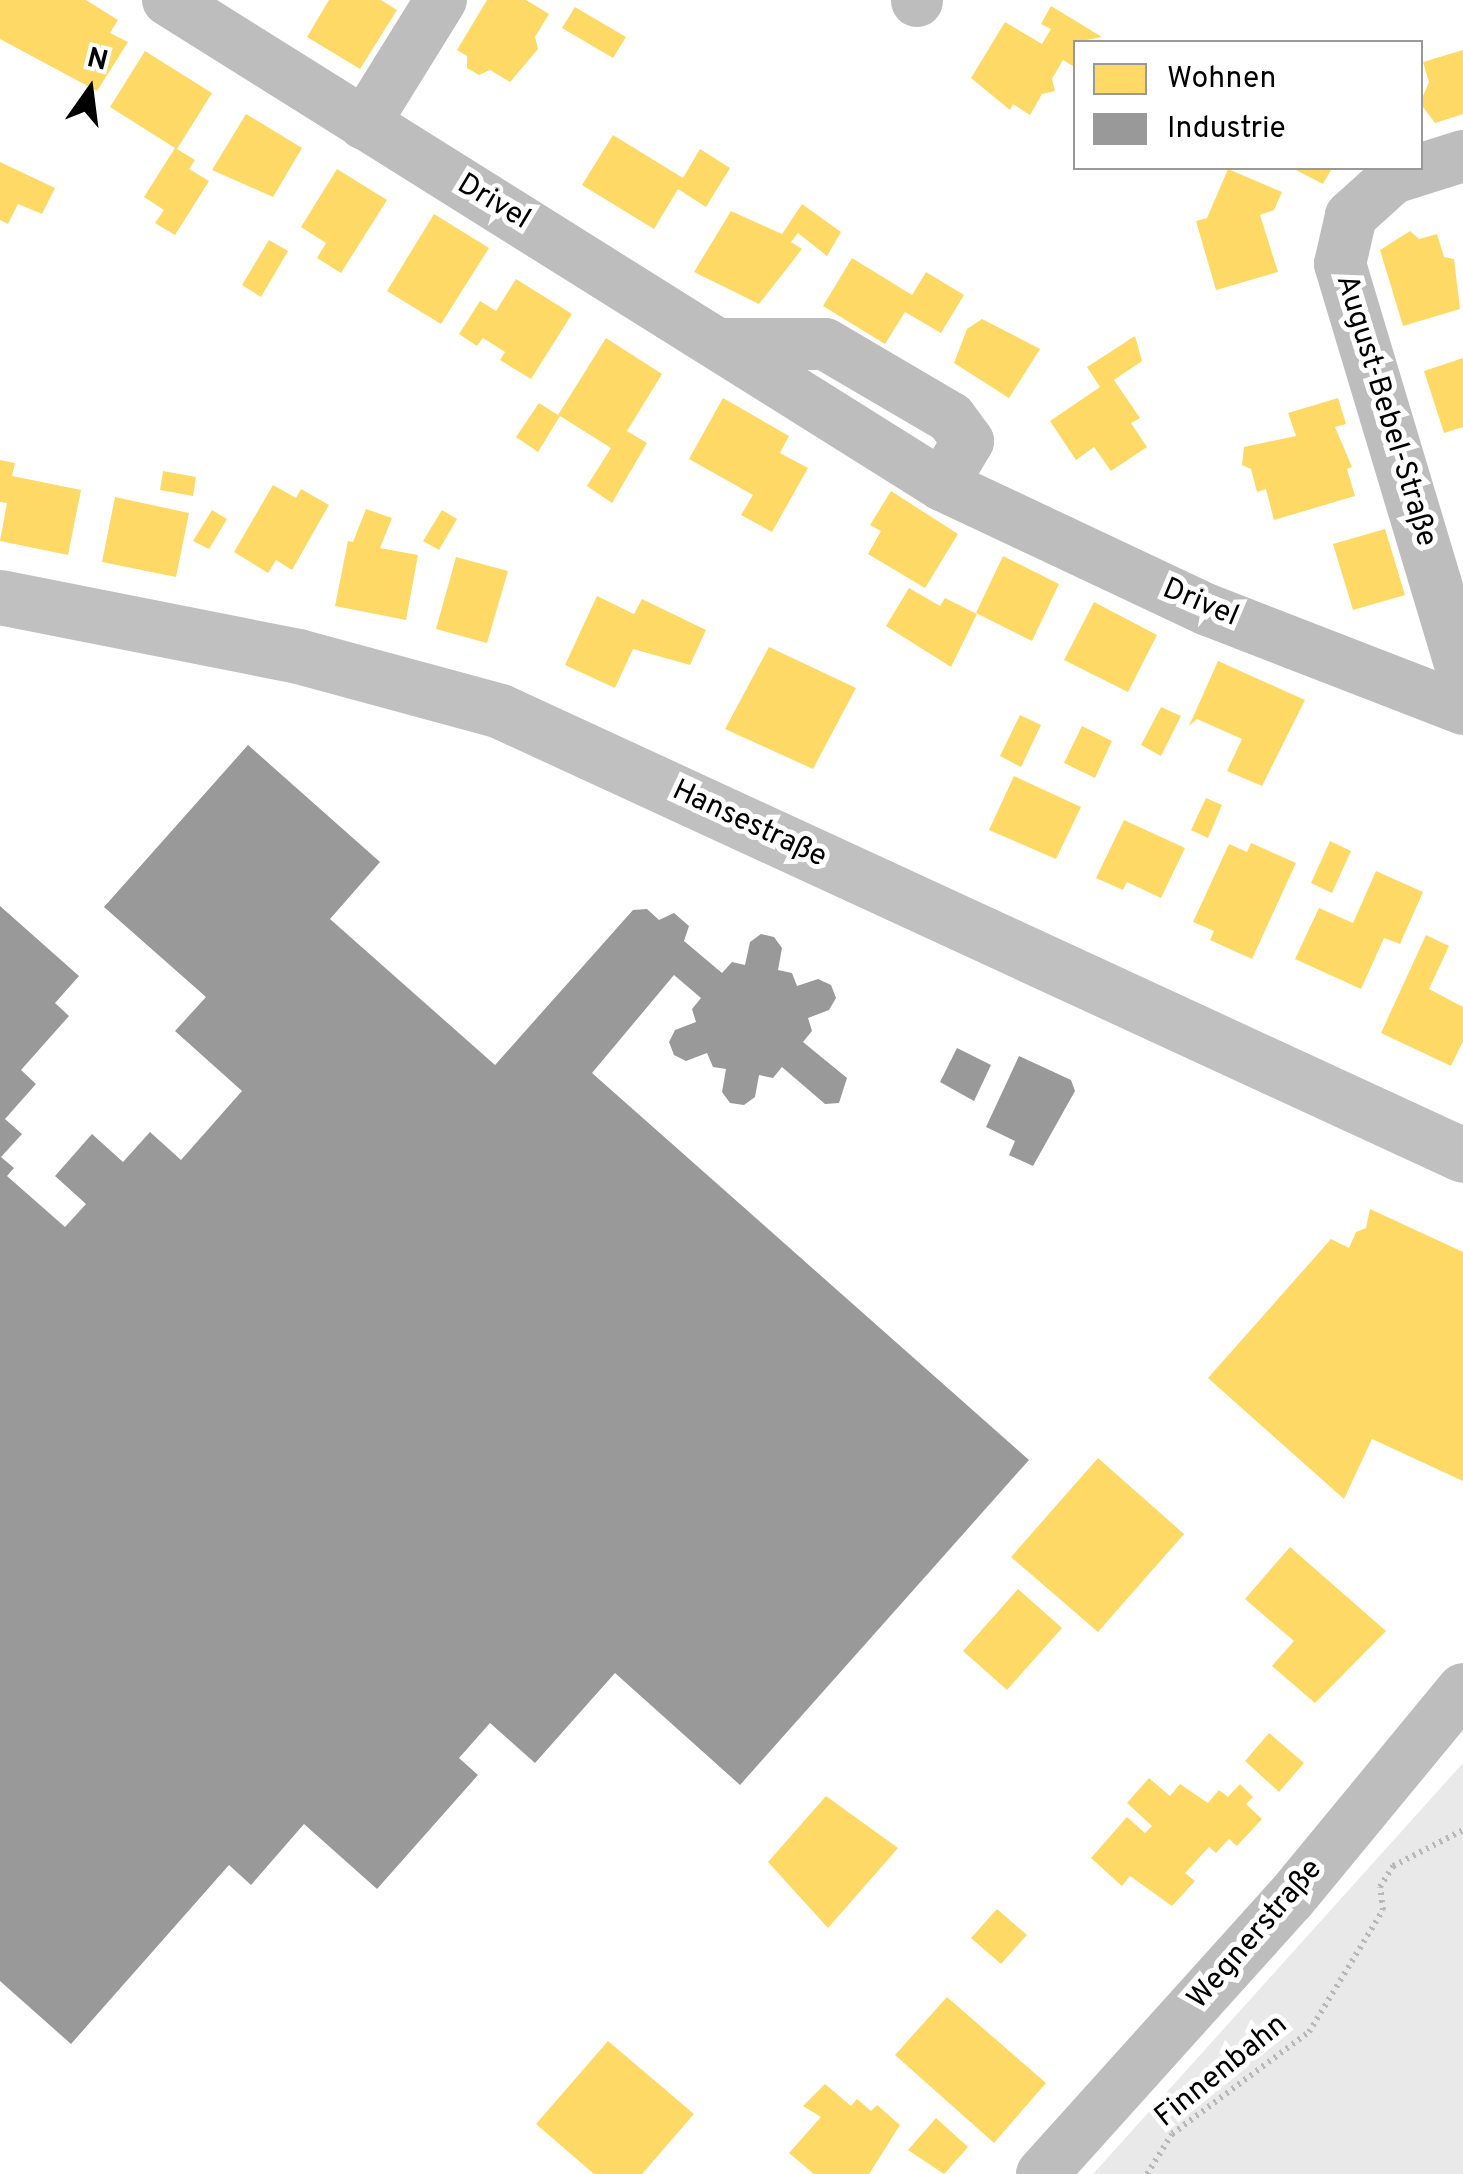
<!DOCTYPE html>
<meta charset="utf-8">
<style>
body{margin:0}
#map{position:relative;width:1463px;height:2174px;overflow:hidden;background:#fff;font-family:Overpass,sans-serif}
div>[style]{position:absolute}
.green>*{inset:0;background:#e9e9e9}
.homes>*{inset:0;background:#ffd966}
.industry>*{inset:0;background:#999}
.path>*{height:6px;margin-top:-3px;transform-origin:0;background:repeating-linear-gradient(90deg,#b8b8b8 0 2.5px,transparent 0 7.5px)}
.street>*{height:52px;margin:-26px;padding:0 26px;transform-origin:26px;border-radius:26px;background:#bdbdbd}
.secondary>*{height:55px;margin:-27.5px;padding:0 27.5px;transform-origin:27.5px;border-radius:27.5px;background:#c0c0c0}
span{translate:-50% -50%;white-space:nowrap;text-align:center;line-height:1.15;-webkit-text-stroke:10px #fff;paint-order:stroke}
.street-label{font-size:30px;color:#000}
.legend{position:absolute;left:1073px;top:40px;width:350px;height:130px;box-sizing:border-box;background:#fff;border:2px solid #999;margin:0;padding:12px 18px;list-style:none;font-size:30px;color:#000}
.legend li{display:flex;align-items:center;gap:20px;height:50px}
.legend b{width:50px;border:2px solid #999}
.north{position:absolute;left:40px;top:40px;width:100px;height:100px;-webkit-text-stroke:8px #fff;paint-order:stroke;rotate:14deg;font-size:28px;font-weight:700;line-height:40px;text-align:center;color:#000}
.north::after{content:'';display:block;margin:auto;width:35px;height:45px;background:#000;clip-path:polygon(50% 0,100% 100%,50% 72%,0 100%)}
</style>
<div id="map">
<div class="green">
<div style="clip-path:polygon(1463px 1763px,1463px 2174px,1093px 2174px)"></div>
</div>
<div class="homes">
<div style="clip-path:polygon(0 0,86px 0,118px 20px,110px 33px,128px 42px,97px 91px,0 39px)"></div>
<div style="clip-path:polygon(329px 0,381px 0,397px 10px,360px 69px,307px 37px)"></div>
<div style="clip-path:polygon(487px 0,526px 0,549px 14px,535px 37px,538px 49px,510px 82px,490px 70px,479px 75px,467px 68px,467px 56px,457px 50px)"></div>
<div style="clip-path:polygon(1051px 6px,1102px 37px,1076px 42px,1076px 68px,1063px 60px,1052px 79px,1055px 91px,1042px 94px,1030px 115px,1013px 104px,1010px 110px,971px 78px,1005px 22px,1042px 44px,1051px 29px,1041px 24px)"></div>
<div style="clip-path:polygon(575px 7px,626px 37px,613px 58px,562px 28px)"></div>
<div style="clip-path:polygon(1463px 50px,1463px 114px,1435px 123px,1420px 103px,1429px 82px,1423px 62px)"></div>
<div style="clip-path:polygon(145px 51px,212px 93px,177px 149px,195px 160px,189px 169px,209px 181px,175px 235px,155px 223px,164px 210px,144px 197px,175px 148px,110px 107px)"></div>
<div style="clip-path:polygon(246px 114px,302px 148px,273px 197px,212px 170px)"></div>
<div style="clip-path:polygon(613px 135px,683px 178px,700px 149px,730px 168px,706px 207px,678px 189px,654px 229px,582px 185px)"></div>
<div style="clip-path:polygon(0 162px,55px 188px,42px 214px,18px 204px,8px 224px,0 220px)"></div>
<div style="clip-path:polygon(1292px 168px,1332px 168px,1323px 184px)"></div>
<div style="clip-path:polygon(337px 169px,387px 200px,341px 273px,317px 258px,326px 243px,301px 227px)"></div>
<div style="clip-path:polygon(1228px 169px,1282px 192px,1274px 210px,1260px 215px,1278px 272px,1216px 290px,1196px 221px,1207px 218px)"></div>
<div style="clip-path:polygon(802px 204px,841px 232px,827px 256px,798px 233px,791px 242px,802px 249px,759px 304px,694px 272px,731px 211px,782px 234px)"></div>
<div style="clip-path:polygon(434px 214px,489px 248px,441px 324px,387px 291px)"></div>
<div style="clip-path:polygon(1410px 231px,1419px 239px,1437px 234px,1444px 257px,1454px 259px,1460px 309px,1403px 326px,1380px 250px)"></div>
<div style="clip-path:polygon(269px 240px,288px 251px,261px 297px,242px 285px)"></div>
<div style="clip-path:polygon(852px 258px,912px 295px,926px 272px,964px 295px,941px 333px,905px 312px,885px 344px,823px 306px)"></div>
<div style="clip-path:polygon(516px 279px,572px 314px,531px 379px,500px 360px,505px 352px,483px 338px,477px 346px,459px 334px,480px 301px,496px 311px)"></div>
<div style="clip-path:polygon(982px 319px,1040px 349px,1009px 398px,954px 363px,967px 329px)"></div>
<div style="clip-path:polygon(1135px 336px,1142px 361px,1114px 380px,1140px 418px,1131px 423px,1147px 447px,1111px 471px,1094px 447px,1076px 460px,1050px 421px,1100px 387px,1087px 367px)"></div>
<div style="clip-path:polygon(606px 338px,662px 374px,627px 431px,647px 443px,612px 503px,587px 486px,611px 448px,560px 416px,538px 452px,516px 437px,539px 403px,558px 415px)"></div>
<div style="clip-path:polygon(1463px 358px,1463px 427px,1444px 433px,1424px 371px)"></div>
<div style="clip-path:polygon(723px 398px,789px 436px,780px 453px,808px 468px,772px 532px,741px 515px,753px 495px,689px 459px)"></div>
<div style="clip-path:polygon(1338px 398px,1346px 424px,1335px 427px,1352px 467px,1347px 469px,1355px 496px,1274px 520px,1266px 489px,1257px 492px,1251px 469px,1242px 465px,1244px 447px,1296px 436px,1288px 413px)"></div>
<div style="clip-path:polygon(0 460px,15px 463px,12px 476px,81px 490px,68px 555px,0 541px,7px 503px,0 502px)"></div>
<div style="clip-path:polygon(163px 471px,196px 477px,193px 496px,160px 490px)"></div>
<div style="clip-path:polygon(273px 485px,296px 498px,301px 489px,329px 505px,292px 570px,276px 560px,268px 573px,234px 552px)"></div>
<div style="clip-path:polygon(891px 491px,958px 534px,925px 588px,868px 554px,881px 531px,870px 525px)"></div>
<div style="clip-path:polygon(115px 497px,189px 513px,176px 577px,102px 562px)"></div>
<div style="clip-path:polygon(366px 509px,392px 518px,380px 548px,418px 555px,406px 620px,335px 606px,348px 541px,353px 542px)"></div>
<div style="clip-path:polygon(212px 510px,227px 519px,209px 549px,193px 541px)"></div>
<div style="clip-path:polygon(442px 510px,457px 519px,439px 550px,423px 541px)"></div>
<div style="clip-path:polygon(1385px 529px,1405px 595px,1353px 610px,1333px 544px)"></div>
<div style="clip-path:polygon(1003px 556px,1059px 584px,1032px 641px,976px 613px)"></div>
<div style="clip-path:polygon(456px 557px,508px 571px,487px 643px,436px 629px)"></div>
<div style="clip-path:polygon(909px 588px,940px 606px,945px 598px,977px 614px,951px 667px,886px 626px)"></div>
<div style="clip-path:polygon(597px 596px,634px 614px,642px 599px,706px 630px,690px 665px,633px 649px,615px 688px,565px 665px)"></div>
<div style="clip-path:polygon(1094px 602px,1157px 635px,1128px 692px,1064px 660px)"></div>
<div style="clip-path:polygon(769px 647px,856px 688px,813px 769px,725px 729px)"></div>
<div style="clip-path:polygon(1218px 661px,1305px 700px,1262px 786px,1227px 771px,1242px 739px,1197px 719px,1189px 726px)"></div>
<div style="clip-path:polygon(1161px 707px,1181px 716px,1161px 756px,1141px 745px)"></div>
<div style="clip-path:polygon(1020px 715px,1041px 725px,1021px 767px,1000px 756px)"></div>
<div style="clip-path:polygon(1082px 726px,1112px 741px,1095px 778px,1064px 763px)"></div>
<div style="clip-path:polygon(1014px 776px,1081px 807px,1056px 859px,989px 830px)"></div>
<div style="clip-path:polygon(1206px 798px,1222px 805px,1208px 838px,1191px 830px)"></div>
<div style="clip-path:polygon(1124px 820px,1185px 848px,1161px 898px,1127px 882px,1123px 890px,1096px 878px)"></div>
<div style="clip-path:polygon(1330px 841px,1351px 851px,1332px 893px,1311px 883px)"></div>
<div style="clip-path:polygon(1251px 843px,1296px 863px,1252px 959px,1210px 940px,1214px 931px,1193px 922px,1229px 844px,1247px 852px)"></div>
<div style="clip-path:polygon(1376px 871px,1423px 892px,1400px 944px,1384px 938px,1361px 989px,1295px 959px,1319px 908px,1353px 923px)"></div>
<div style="clip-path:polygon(1426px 935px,1449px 946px,1429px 989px,1463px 1007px,1463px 1041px,1451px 1066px,1381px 1033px)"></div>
<div style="clip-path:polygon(1370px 1209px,1463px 1252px,1463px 1481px,1372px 1439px,1344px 1499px,1208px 1378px,1331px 1239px,1349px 1248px,1356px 1232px,1366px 1228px)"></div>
<div style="clip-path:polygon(1098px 1458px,1184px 1534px,1098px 1632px,1011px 1557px)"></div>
<div style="clip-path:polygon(1290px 1547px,1386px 1631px,1315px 1703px,1272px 1666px,1294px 1641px,1245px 1599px)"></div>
<div style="clip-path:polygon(1018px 1589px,1062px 1628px,1007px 1690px,963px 1651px)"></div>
<div style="clip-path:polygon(1269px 1733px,1304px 1763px,1279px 1792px,1245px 1761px)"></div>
<div style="clip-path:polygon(1149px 1778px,1170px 1796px,1180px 1784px,1208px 1803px,1219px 1790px,1228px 1797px,1240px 1784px,1253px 1797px,1246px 1804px,1262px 1819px,1237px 1846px,1229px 1839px,1216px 1853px,1209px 1847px,1185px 1873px,1195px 1881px,1172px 1906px,1130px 1876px,1122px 1886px,1091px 1858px,1127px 1817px,1145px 1833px,1152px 1826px,1127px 1803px)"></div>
<div style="clip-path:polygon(826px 1796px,898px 1848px,828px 1928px,768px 1862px)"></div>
<div style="clip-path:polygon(997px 1909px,1027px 1935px,1001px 1964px,971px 1938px)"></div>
<div style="clip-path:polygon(947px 1997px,1046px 2083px,994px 2143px,895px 2055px)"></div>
<div style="clip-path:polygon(608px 2041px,694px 2114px,642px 2174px,594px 2174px,536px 2124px)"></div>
<div style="clip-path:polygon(825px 2084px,851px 2106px,857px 2099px,871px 2111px,877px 2105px,900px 2125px,869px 2174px,814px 2174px,789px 2153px,821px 2117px,803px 2106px)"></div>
<div style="clip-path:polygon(936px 2118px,968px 2147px,944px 2174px,908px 2150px)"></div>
</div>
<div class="industry">
<div style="clip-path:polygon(248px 745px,380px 862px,330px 919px,495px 1065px,633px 910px,647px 909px,659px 920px,674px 913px,689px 926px,684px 941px,722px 973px,732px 962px,745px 965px,750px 942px,761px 934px,774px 937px,782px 948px,778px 970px,792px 973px,797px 986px,818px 979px,831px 985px,836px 998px,829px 1010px,808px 1018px,812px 1031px,803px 1042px,847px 1078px,839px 1103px,825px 1104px,782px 1067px,773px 1078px,759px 1075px,755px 1097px,744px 1105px,730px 1103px,722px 1092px,726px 1069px,713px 1067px,707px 1053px,686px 1061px,674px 1055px,669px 1042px,675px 1030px,696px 1022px,692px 1009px,701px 998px,674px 975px,592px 1073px,1029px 1460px,740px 1785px,615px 1673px,535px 1763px,490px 1723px,459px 1758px,478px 1775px,377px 1889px,304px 1824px,251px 1885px,229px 1865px,71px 2044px,0 1981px,0 906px,79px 976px,55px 1003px,69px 1016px,21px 1070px,36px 1084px,5px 1119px,22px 1134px,1px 1157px,14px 1168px,7px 1176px,65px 1227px,86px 1204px,55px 1176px,92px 1134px,123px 1162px,150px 1132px,181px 1160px,242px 1091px,175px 1031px,206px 997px,104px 907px)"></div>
<div style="clip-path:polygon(957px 1048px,991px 1065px,974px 1101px,940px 1082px)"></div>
<div style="clip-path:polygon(1019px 1056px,1071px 1080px,1075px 1091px,1033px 1166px,1009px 1155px,1015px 1141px,986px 1127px)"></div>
</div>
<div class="path">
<div style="left:1147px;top:2174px;width:47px;rotate:-58deg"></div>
<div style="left:1172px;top:2134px;width:171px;rotate:-36.7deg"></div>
<div style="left:1309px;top:2032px;width:143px;rotate:-58.8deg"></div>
<div style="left:1383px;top:1910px;width:23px;rotate:-97deg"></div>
<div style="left:1380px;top:1887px;width:25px;rotate:-58deg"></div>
<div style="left:1393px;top:1866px;width:79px;rotate:-27.2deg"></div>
</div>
<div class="street">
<div style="left:168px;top:0;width:913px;rotate:32.07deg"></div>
<div style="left:942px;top:485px;width:294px;rotate:25.2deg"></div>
<div style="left:1208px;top:610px;width:274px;rotate:21.2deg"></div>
<div style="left:917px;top:0;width:1px;rotate:90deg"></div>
<div style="left:364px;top:124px;width:146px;rotate:-58.2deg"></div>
<div style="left:1463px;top:156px;width:73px;rotate:162.6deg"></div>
<div style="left:1393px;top:178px;width:57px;rotate:137.9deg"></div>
<div style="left:1351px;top:216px;width:49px;rotate:102.9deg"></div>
<div style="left:1340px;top:264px;width:427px;rotate:73.3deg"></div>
<div style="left:724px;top:344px;width:101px"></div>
<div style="left:825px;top:344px;width:146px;rotate:30.4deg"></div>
<div style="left:951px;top:418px;width:29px;rotate:54deg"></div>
<div style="left:968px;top:441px;width:51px;rotate:120.6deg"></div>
<div style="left:1042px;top:2174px;width:370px;rotate:-48deg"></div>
<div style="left:1290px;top:1899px;width:272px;rotate:-50.5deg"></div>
</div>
<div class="secondary">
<div style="left:0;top:597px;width:304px;rotate:11.2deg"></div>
<div style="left:298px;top:656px;width:209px;rotate:15.2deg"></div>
<div style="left:500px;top:711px;width:1060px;rotate:24.75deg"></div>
</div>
<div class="street-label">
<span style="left:493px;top:203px;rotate:31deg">Drivel</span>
<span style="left:1385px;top:411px;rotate:73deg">August-Bebel-Straße</span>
<span style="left:1200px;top:604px;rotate:23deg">Drivel</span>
<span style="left:749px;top:825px;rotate:25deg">Hansestraße</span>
<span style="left:1256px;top:1935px;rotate:-49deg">Wegnerstraße</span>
<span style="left:1222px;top:2072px;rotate:-39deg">Finnenbahn</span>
</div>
<ul class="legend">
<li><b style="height:28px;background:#ffd966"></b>Wohnen</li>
<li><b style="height:28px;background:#999"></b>Industrie</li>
</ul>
<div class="north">N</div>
</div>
